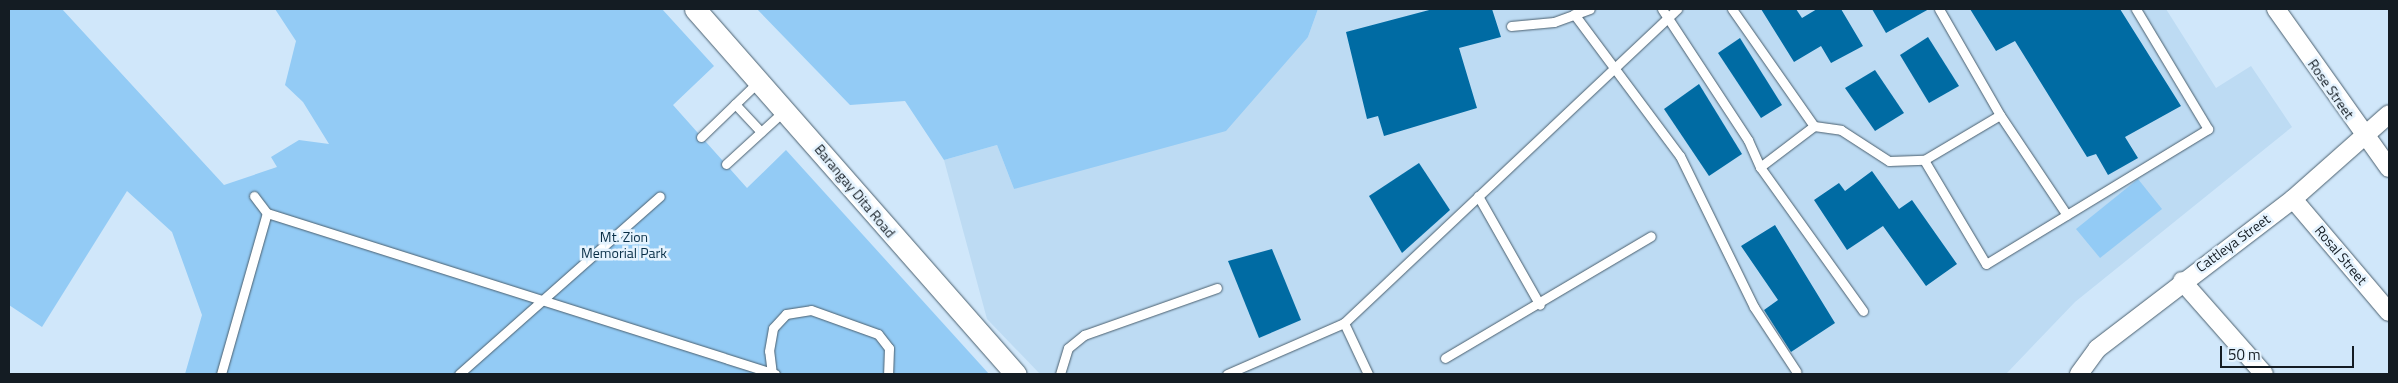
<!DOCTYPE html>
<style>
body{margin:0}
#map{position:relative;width:2398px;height:383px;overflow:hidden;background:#d0e7fa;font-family:"Titillium Web",sans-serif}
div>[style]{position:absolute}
.built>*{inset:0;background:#bddbf3}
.green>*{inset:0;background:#93cbf5}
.building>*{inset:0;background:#006ba3}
.roads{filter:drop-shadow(0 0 1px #4a5f6e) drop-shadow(0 0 1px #4a5f6e)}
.service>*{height:9px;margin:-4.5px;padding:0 4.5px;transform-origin:4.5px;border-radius:4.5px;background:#fff}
.minor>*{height:18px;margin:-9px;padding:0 9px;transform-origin:9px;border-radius:9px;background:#fff}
.tertiary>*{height:21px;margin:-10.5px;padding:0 10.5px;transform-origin:10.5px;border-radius:10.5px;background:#fff}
span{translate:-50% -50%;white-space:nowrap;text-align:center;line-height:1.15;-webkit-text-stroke:5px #e5f3fe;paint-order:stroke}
.street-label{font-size:14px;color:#141c23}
.park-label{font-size:14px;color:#072d45}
.frame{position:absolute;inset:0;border:10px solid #141c23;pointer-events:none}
.scale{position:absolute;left:2220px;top:346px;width:134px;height:22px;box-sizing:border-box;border:2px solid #141c23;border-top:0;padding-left:6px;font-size:15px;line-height:18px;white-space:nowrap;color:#141c23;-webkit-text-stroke:4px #e5f3fe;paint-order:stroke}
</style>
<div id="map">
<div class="built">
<div style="clip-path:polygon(1318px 9px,2166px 9px,2216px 88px,2251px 66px,2292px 127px,2075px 302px,2006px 374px,1040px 374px,987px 319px,944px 160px,997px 145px,1014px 189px,1308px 37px)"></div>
</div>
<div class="green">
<div style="clip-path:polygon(9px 9px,62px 9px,224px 185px,277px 167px,271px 157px,299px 140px,329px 144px,303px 102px,285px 85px,296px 41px,275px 9px,662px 9px,714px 66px,673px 105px,747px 188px,786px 150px,989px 374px,185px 374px,202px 315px,172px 232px,127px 191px,42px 327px,9px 305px)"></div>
<div style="clip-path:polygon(757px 9px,1318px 9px,1308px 37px,1226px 131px,1014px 189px,997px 145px,944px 160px,905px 101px,850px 105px)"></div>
<div style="clip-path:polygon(2138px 179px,2162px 209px,2100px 258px,2076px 229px)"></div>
</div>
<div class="building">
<div style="clip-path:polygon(1433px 9px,1492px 9px,1501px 37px,1459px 48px,1477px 108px,1384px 136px,1378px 116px,1367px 119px,1346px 32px)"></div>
<div style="clip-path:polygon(1761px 9px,1796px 9px,1802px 18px,1817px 9px,1841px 9px,1863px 46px,1831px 63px,1821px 46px,1794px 62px)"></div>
<div style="clip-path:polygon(1872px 9px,1929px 9px,1886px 33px)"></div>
<div style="clip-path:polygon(1970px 9px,2120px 9px,2181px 106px,2125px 137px,2138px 158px,2108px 175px,2096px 154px,2087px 157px,2015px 41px,1996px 51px)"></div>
<div style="clip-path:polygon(1928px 37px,1959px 86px,1929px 103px,1900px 55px)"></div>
<div style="clip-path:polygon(1740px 38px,1782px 105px,1761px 118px,1718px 53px)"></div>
<div style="clip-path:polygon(1875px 70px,1904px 113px,1875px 131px,1845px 88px)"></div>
<div style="clip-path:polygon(1699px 84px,1742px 154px,1709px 176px,1664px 109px)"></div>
<div style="clip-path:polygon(1419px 163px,1450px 210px,1402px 253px,1369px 196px)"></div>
<div style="clip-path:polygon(1872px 171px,1899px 209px,1912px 200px,1957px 264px,1926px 286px,1883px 226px,1847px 250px,1814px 200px,1839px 183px,1845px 191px)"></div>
<div style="clip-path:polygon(1775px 225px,1835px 323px,1791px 352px,1764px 310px,1778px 300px,1741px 246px)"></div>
<div style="clip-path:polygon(1272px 249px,1301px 320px,1259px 338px,1228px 261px)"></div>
</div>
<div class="roads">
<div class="service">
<div style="left:1662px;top:9px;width:157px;rotate:56.7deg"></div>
<div style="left:1748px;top:140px;width:30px;rotate:66deg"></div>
<div style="left:1760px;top:167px;width:177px;rotate:54.4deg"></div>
<div style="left:1732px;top:9px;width:143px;rotate:55deg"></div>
<div style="left:1814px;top:126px;width:27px;rotate:8deg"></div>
<div style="left:1841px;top:130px;width:57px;rotate:32.9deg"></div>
<div style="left:1889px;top:161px;width:35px;rotate:-2deg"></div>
<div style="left:1924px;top:160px;width:88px;rotate:-30.6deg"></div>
<div style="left:1939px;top:9px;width:122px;rotate:60.1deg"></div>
<div style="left:2000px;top:115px;width:120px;rotate:56.2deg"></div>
<div style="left:1574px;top:14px;width:177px;rotate:53.3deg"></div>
<div style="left:1680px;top:156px;width:168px;rotate:63.9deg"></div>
<div style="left:1754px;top:307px;width:77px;rotate:56.7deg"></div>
<div style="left:1511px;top:26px;width:43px;rotate:-5.3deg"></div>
<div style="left:1554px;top:22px;width:38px;rotate:-20deg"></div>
<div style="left:735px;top:104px;width:38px;rotate:47deg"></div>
<div style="left:701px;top:137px;width:81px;rotate:-44deg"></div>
<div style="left:1924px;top:160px;width:121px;rotate:59.2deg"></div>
<div style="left:1986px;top:264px;width:260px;rotate:-31.3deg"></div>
<div style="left:2208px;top:129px;width:140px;rotate:-121deg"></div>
<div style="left:726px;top:164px;width:80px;rotate:-42.5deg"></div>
<div style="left:1760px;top:167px;width:68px;rotate:-37.2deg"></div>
<div style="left:254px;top:196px;width:21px;rotate:53deg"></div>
<div style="left:267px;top:213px;width:533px;rotate:17.58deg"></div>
<div style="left:1478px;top:196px;width:125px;rotate:60.4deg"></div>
<div style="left:1344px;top:323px;width:56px;rotate:64.8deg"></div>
<div style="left:1445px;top:358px;width:239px;rotate:-30.6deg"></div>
<div style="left:221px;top:374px;width:167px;rotate:-74.1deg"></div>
<div style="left:459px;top:374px;width:268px;rotate:-41.5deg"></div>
<div style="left:772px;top:374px;width:23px;rotate:-97deg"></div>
<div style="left:769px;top:351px;width:23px;rotate:-80deg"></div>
<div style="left:773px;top:328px;width:19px;rotate:-47deg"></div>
<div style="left:786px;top:314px;width:25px;rotate:-9deg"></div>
<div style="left:811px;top:310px;width:71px;rotate:19.7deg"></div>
<div style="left:878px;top:334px;width:18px;rotate:52deg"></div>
<div style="left:889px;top:348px;width:26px;rotate:92deg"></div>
<div style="left:1060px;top:374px;width:27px;rotate:-73deg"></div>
<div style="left:1068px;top:348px;width:21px;rotate:-39deg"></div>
<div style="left:1084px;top:335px;width:141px;rotate:-19.5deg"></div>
<div style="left:1227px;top:374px;width:128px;rotate:-23.6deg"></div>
<div style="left:1344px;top:323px;width:458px;rotate:-43.3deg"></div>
</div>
<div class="minor">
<div style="left:2276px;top:9px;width:195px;rotate:54.6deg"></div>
<div style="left:2293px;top:199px;width:148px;rotate:49.7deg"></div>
<div style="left:2182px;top:281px;width:124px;rotate:48.6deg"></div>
<div style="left:2079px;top:374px;width:31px;rotate:-54deg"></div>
<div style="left:2097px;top:349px;width:247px;rotate:-37.4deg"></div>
<div style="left:2293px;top:199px;width:128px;rotate:-41.5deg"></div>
</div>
<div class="tertiary">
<div style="left:695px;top:9px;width:486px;rotate:48.7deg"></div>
</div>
</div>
<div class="street-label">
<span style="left:2331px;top:89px;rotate:55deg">Rose Street</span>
<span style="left:855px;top:191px;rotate:50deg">Barangay Dita Road</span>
<span style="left:2233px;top:243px;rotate:-36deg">Cattleya Street</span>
<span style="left:2341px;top:255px;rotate:50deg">Rosal Street</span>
</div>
<div class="park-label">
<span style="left:624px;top:245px">Mt. Zion<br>Memorial Park</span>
</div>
<div class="frame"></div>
<div class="scale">50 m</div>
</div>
